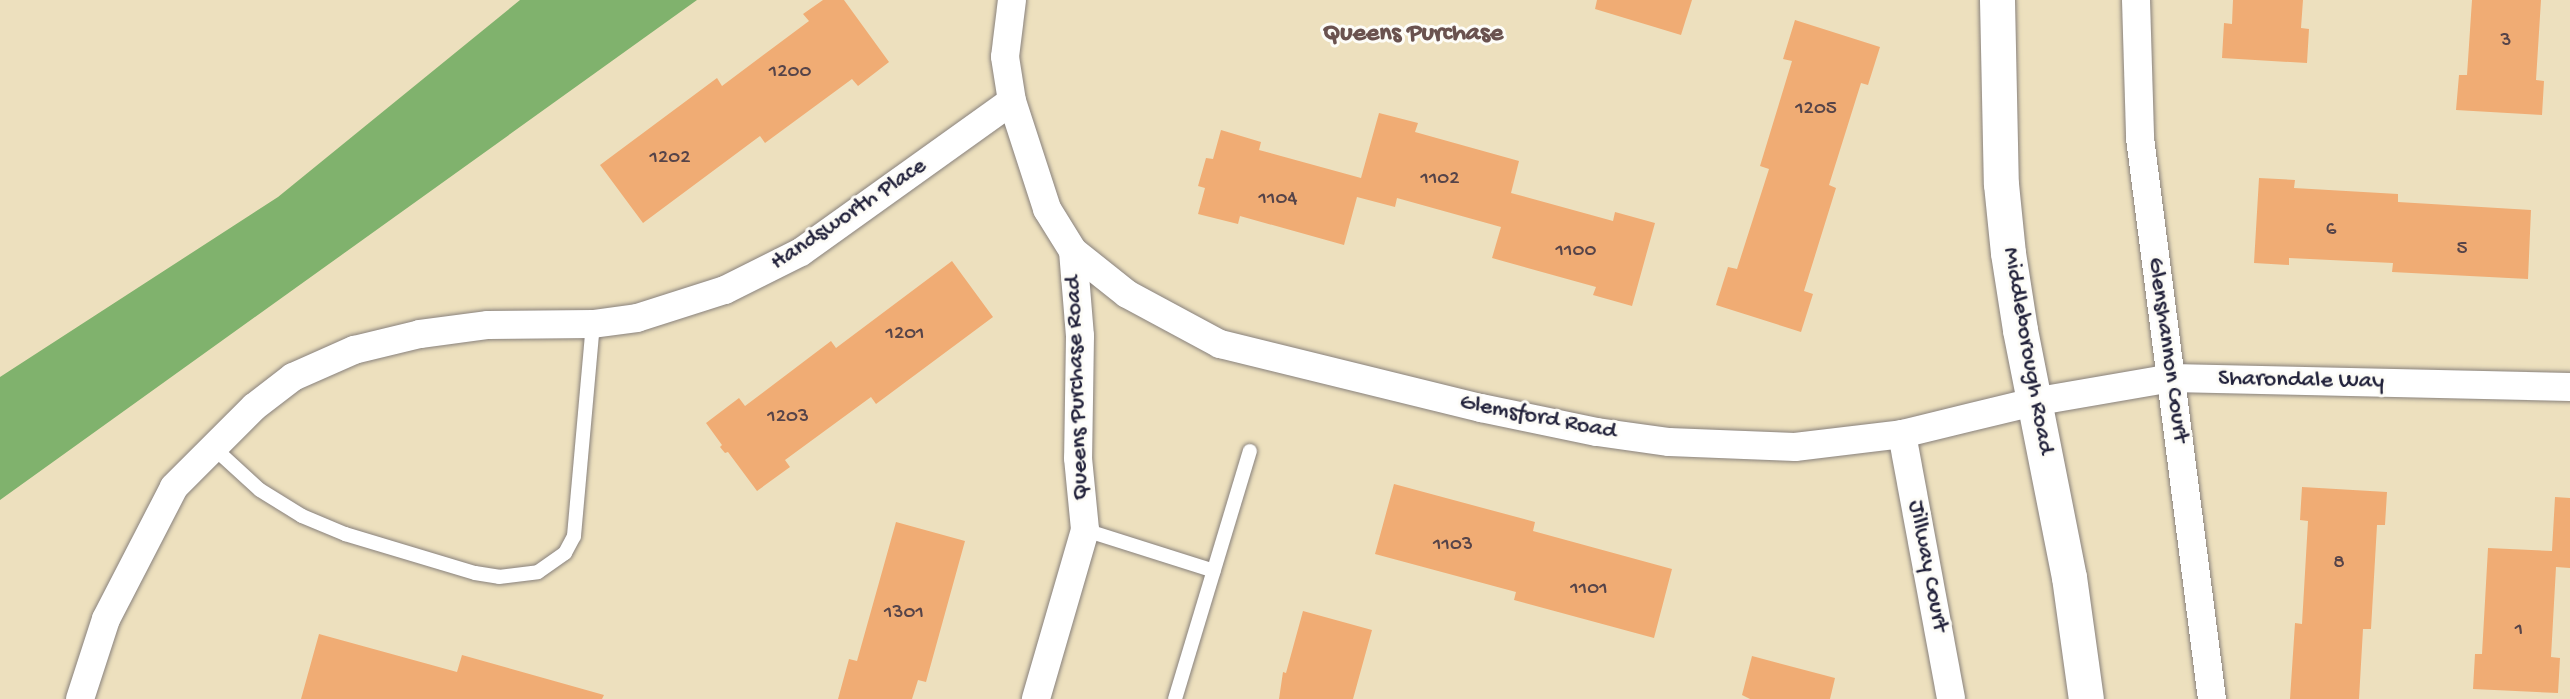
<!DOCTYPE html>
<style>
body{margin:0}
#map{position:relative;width:2570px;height:699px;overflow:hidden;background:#ede0be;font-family:"Gochi Hand",sans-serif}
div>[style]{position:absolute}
.forest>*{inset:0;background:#80b26d}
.building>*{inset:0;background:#f0ac74}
.roads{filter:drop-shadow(0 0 2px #88817c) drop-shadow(0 0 2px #88817c)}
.service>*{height:14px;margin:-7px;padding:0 7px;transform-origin:7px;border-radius:7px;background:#fff}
.minor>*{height:28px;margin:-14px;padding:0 14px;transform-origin:14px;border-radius:14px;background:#fff}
.tertiary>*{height:35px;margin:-17.5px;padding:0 17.5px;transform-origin:17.5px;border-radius:17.5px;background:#fff}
span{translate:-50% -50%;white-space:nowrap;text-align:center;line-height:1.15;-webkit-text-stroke:6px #fdfcf7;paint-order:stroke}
.number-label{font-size:21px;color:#564449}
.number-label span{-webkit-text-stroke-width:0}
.street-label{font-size:24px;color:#22223b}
.neighbourhood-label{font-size:26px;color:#6a524f;font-weight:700}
</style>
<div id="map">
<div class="forest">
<div style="clip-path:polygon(520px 0,697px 0,0 500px,0 377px,278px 197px)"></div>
</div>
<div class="building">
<div style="clip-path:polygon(823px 0,844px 0,889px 62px,858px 86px,852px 79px,765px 143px,760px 136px,643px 223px,600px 165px,717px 78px,722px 86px,809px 21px,803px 14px)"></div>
<div style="clip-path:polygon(1597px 0,1692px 0,1681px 35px,1595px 9px)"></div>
<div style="clip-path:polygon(2233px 0,2303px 0,2301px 28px,2309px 29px,2307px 63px,2222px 58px,2224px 23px,2232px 24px)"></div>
<div style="clip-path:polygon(2472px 0,2541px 0,2536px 80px,2544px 81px,2542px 115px,2456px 110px,2459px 75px,2467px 75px)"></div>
<div style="clip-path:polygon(1795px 20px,1880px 47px,1868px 85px,1861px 83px,1829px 185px,1836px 188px,1804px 291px,1813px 294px,1801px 332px,1716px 305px,1728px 267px,1737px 269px,1769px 169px,1760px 166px,1792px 61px,1783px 59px)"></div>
<div style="clip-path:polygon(1379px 113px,1418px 123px,1415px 132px,1519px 161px,1511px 193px,1613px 221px,1615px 212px,1655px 223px,1632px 306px,1593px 295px,1596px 287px,1492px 258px,1501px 227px,1397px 198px,1395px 207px,1357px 197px,1344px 245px,1240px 216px,1238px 224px,1198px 214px,1205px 188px,1198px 186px,1206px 158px,1213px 159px,1221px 130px,1261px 142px,1259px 150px,1361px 178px)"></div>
<div style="clip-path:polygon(2259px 178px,2295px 180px,2294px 188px,2398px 194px,2398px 202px,2531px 210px,2528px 279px,2392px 272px,2393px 263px,2289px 258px,2289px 265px,2254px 263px)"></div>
<div style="clip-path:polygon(952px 261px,993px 317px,876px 404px,871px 397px,785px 460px,790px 467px,757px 491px,728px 452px,725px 453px,720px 447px,722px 445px,706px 423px,739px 398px,745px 406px,831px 341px,836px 348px)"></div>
<div style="clip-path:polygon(1394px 484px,1535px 522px,1533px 531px,1672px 569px,1654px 638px,1514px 600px,1516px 592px,1375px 554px)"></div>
<div style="clip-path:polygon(2302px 487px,2387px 492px,2385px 525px,2377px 525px,2371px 629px,2363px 629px,2359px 699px,2290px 699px,2295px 623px,2302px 624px,2308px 521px,2300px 520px)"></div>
<div style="clip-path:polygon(2555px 497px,2570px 498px,2570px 568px,2556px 567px,2551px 657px,2560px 658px,2558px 693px,2473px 689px,2475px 654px,2482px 654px,2488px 548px,2552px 551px)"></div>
<div style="clip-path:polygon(896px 522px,965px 541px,926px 682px,918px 680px,912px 699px,838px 699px,849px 659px,857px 661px)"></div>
<div style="clip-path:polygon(1303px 611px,1372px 630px,1353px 699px,1279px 699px,1283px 672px,1286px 673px)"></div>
<div style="clip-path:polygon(319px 634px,457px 672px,462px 655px,604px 695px,602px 699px,301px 699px)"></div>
<div style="clip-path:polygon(1752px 656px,1835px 678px,1830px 699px,1750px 699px,1742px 695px)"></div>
</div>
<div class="roads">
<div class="service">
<div style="left:214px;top:448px;width:62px;rotate:42.4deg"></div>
<div style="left:260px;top:490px;width:49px;rotate:31.8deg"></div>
<div style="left:302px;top:516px;width:47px;rotate:22.7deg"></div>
<div style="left:345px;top:534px;width:136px;rotate:16.7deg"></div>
<div style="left:475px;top:573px;width:24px;rotate:9deg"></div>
<div style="left:499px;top:577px;width:39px;rotate:-7deg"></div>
<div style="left:538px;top:572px;width:33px;rotate:-35deg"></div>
<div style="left:565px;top:553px;width:19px;rotate:-62deg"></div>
<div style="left:574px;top:536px;width:213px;rotate:-84.9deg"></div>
<div style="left:1085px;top:530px;width:135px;rotate:17.6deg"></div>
<div style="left:1175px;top:699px;width:259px;rotate:-73.2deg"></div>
</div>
<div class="minor">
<div style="left:1012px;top:0;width:57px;rotate:97deg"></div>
<div style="left:1005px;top:57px;width:45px;rotate:81deg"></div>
<div style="left:1012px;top:101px;width:114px;rotate:72deg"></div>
<div style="left:1047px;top:209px;width:49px;rotate:58.2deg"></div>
<div style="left:1073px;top:251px;width:85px;rotate:85.3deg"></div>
<div style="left:1080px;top:336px;width:122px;rotate:90.9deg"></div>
<div style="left:1078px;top:458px;width:72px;rotate:84.4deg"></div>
<div style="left:1085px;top:530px;width:176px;rotate:106.2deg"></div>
<div style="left:2136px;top:0;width:138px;rotate:88.3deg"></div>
<div style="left:2140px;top:138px;width:566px;rotate:82.69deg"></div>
<div style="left:1073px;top:251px;width:69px;rotate:38.5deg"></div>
<div style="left:1127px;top:294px;width:106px;rotate:28.3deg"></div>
<div style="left:1220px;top:344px;width:269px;rotate:13.8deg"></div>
<div style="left:1481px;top:408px;width:118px;rotate:11.7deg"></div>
<div style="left:1597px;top:432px;width:73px;rotate:7.9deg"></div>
<div style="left:1669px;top:442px;width:126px;rotate:2.3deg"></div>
<div style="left:1795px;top:447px;width:108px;rotate:-6.9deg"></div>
<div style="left:1902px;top:434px;width:135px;rotate:-13.7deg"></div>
<div style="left:2033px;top:402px;width:141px;rotate:-9.8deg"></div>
<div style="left:2172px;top:378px;width:398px;rotate:1.3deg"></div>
<div style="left:1902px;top:434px;width:269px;rotate:79.5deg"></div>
<div style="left:80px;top:699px;width:84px;rotate:-72deg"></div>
<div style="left:106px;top:619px;width:148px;rotate:-62.7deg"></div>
<div style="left:174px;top:487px;width:113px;rotate:-45deg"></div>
<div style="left:254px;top:407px;width:49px;rotate:-37.6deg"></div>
<div style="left:293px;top:377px;width:67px;rotate:-23.9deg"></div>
<div style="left:354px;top:350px;width:68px;rotate:-13.6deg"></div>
<div style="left:420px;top:334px;width:69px;rotate:-7.5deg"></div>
<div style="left:488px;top:325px;width:105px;rotate:-0.5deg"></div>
<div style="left:593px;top:324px;width:44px;rotate:-7.8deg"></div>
<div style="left:637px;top:318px;width:92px;rotate:-17.7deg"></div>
<div style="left:725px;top:290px;width:85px;rotate:-26.6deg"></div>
<div style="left:801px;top:252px;width:259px;rotate:-35.6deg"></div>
</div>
<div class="tertiary">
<div style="left:1997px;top:0;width:184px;rotate:88.8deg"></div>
<div style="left:2001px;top:184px;width:69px;rotate:84.2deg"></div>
<div style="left:2008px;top:253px;width:78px;rotate:81.1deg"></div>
<div style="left:2020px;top:330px;width:252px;rotate:78.8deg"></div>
<div style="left:2069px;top:577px;width:123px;rotate:82.1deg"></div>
</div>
</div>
<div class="number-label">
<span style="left:2506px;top:42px">3</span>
<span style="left:790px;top:73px">1200</span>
<span style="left:1816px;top:110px">1205</span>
<span style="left:670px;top:159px">1202</span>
<span style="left:1440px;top:180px">1102</span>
<span style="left:1278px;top:200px">1104</span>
<span style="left:2331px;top:231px">6</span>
<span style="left:2462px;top:250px">5</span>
<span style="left:1576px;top:252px">1100</span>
<span style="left:905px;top:335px">1201</span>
<span style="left:788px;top:418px">1203</span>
<span style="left:1453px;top:546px">1103</span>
<span style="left:2339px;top:564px">8</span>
<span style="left:1589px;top:590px">1101</span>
<span style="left:904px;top:614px">1301</span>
<span style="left:2519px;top:631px">1</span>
</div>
<div class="street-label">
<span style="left:849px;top:215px;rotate:-34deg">Handsworth Place</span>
<span style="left:2167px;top:350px;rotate:82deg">Glenshannon Court</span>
<span style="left:2027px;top:351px;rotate:80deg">Middleborough Road</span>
<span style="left:2301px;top:381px;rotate:1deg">Sharondale Way</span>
<span style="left:1078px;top:388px;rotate:-92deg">Queens Purchase Road</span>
<span style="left:1538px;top:418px;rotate:11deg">Glemsford Road</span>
<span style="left:1927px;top:566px;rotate:79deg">Jillway Court</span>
</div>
<div class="neighbourhood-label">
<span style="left:1413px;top:35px">Queens Purchase</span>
</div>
</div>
